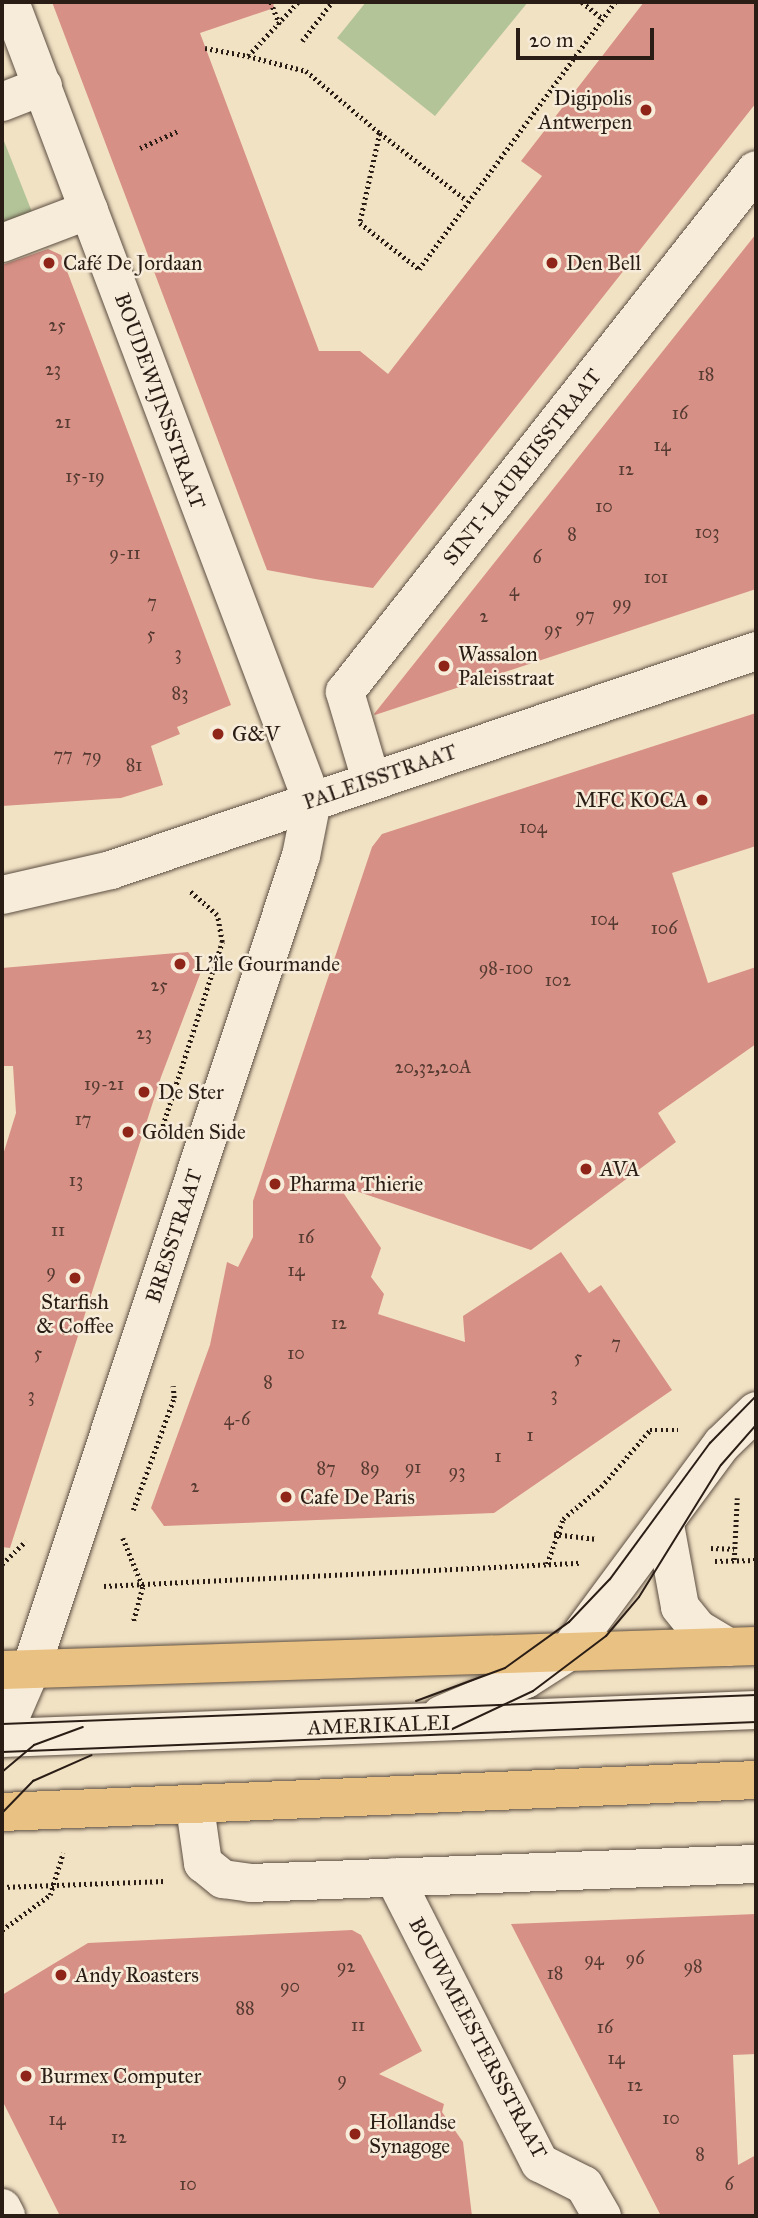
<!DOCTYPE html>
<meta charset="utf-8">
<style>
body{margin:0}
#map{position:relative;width:758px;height:2218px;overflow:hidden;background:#f2e2c4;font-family:"IM FELL Great Primer",serif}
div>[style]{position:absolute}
.green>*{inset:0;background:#b4c499}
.building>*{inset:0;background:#d79085}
.path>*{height:4.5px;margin-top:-2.25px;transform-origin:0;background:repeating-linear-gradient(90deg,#2a1d16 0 2px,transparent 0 5.5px)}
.roads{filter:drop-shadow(0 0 2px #5c4e42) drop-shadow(0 0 2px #5c4e42)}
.minor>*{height:38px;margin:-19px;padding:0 19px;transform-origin:19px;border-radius:19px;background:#f7ecd9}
.major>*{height:38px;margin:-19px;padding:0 19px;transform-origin:19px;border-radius:19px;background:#e9c182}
.tram>*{height:2px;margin:-1px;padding:0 1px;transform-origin:1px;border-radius:1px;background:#2a1d16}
.dots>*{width:19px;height:19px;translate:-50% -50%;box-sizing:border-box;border:4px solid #f7ecd9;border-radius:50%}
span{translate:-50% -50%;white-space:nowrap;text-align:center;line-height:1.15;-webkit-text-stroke:5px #f7ecd9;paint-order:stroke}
.number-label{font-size:18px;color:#553a32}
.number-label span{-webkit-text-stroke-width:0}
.poi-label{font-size:21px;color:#2a1d16}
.right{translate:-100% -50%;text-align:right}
.left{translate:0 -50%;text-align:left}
.street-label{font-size:21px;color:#2a1d16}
.frame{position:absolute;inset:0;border:4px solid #2a1d16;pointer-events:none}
.scale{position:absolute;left:516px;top:28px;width:138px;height:32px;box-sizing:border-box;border:4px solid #2a1d16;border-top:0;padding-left:9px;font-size:21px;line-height:24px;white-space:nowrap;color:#2a1d16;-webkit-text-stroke:5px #f7ecd9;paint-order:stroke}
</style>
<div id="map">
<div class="green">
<div style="clip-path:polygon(366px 2px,528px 2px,435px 116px,337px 38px)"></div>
<div style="clip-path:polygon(4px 141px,32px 212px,2px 223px,2px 142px)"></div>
</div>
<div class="building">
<div style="clip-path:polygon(52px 2px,273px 2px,274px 8px,200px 33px,319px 351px,360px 351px,388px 374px,542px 176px,521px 161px,644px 2px,756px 2px,756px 103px,373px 588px,315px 579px,267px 570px)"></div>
<div style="clip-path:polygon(756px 234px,756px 589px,375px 715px,374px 714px)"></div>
<div style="clip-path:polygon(48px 249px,61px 255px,231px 705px,177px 727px,180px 734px,151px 746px,163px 785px,121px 798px,2px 806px,2px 265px)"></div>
<div style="clip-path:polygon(756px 713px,756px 846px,672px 873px,708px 983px,756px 967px,756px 1044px,658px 1113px,676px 1142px,531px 1250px,338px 1185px,381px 1248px,371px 1277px,384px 1294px,378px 1314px,465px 1342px,463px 1316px,561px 1252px,589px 1293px,601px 1285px,672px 1390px,494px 1513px,164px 1526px,151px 1508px,210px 1345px,227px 1262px,238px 1267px,253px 1237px,253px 1201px,372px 847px,382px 834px)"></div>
<div style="clip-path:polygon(188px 952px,202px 969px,161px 1077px,10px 1548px,2px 1547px,2px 1158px,16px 1113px,13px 1066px,2px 1066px,2px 968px)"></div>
<div style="clip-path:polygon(756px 1914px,756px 2054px,733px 2055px,738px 2165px,756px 2155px,756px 2216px,661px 2216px,511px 1924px)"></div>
<div style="clip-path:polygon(352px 1930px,361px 1935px,422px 2051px,379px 2074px,444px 2104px,442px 2112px,463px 2142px,472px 2216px,60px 2216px,2px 2100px,2px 1995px,88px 1943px)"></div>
</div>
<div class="path">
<div style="left:271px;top:2px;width:26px;rotate:69deg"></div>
<div style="left:582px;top:2px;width:26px;rotate:39deg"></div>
<div style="left:302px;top:41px;width:49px;rotate:-52.4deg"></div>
<div style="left:205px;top:48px;width:44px;rotate:10.5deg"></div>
<div style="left:248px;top:56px;width:74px;rotate:-47.2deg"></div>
<div style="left:248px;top:56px;width:60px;rotate:14.5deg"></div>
<div style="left:306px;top:71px;width:97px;rotate:40deg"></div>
<div style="left:380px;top:133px;width:92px;rotate:102.5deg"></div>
<div style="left:360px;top:223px;width:75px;rotate:37.9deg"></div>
<div style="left:419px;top:269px;width:331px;rotate:-53.7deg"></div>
<div style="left:380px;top:133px;width:108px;rotate:37.8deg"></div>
<div style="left:140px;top:148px;width:42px;rotate:-24.1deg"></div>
<div style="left:161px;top:1131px;width:199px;rotate:-72.1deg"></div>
<div style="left:222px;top:942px;width:27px;rotate:-100deg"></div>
<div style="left:217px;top:915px;width:37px;rotate:-139deg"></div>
<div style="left:133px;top:1510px;width:119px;rotate:-69.9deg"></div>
<div style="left:174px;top:1398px;width:12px;rotate:-95deg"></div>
<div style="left:554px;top:1534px;width:43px;rotate:6.6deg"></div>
<div style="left:123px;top:1538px;width:53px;rotate:67.8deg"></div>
<div style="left:143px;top:1587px;width:38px;rotate:105deg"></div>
<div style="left:711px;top:1548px;width:23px;rotate:2deg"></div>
<div style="left:734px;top:1560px;width:62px;rotate:-87.2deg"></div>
<div style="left:715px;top:1561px;width:41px;rotate:-1.4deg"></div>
<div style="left:2px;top:1564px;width:33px;rotate:-44deg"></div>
<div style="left:547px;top:1564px;width:48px;rotate:-70.4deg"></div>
<div style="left:563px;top:1519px;width:50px;rotate:-40.1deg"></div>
<div style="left:601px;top:1487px;width:75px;rotate:-49.3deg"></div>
<div style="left:650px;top:1430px;width:28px"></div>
<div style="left:104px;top:1586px;width:477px;rotate:-2.8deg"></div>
<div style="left:2px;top:1887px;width:163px;rotate:-2.1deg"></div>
<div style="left:2px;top:1930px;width:59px;rotate:-36.1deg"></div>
<div style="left:50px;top:1895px;width:44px;rotate:-72.8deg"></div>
</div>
<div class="roads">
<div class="minor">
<div style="left:10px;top:2px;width:854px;rotate:69.29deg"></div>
<div style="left:2px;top:102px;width:44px;rotate:-21.3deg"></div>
<div style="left:2px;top:243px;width:93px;rotate:-20.8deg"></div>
<div style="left:371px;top:780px;width:92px;rotate:-106.5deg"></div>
<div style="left:345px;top:692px;width:664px;rotate:-51.78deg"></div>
<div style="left:2px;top:895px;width:112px;rotate:-12.9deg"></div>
<div style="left:111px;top:870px;width:681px;rotate:-18.75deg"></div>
<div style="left:665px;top:1525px;width:83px;rotate:79.6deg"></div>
<div style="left:680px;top:1607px;width:28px;rotate:51deg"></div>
<div style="left:698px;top:1629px;width:35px;rotate:31deg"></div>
<div style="left:441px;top:1715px;width:92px;rotate:-23deg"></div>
<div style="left:526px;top:1679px;width:50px;rotate:-32.7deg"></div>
<div style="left:568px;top:1652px;width:259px;rotate:-53.5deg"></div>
<div style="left:722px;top:1444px;width:47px;rotate:-44.1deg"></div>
<div style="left:2px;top:1736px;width:73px;rotate:-66.6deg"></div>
<div style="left:31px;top:1669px;width:857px;rotate:-71.63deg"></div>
<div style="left:301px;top:856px;width:56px;rotate:-78.7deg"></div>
<div style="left:2px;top:1738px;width:755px;rotate:-2.13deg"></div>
<div style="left:195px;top:1807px;width:57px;rotate:81.9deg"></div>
<div style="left:203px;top:1863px;width:26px;rotate:39deg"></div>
<div style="left:223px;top:1879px;width:27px;rotate:8deg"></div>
<div style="left:250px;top:1883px;width:506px;rotate:-2.15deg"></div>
<div style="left:394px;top:1877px;width:321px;rotate:63deg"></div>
<div style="left:540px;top:2163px;width:49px;rotate:26.6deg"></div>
<div style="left:584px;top:2185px;width:36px;rotate:60deg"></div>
<div style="left:2px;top:2208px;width:9px;rotate:63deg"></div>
</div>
<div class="major">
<div style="left:2px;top:1670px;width:754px;rotate:-1.82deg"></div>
<div style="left:2px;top:1812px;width:755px;rotate:-2.43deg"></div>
</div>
</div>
<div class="tram">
<div style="left:416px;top:1701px;width:95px;rotate:-20.3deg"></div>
<div style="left:505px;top:1668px;width:79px;rotate:-35.7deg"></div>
<div style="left:569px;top:1622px;width:59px;rotate:-46.4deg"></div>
<div style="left:610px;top:1579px;width:169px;rotate:-53.7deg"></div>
<div style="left:710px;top:1443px;width:66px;rotate:-45.6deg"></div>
<div style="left:2px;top:1724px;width:755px;rotate:-2.2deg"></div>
<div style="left:448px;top:1731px;width:94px;rotate:-25.2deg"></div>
<div style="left:533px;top:1691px;width:91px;rotate:-37deg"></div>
<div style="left:606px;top:1636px;width:51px;rotate:-49.8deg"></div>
<div style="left:639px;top:1597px;width:155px;rotate:-58.2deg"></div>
<div style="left:721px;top:1465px;width:53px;rotate:-48.8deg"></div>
<div style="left:2px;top:1752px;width:755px;rotate:-2.28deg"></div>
<div style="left:2px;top:1772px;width:42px;rotate:-40.2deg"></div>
<div style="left:34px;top:1745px;width:52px;rotate:-20.2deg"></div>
<div style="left:2px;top:1813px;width:45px;rotate:-45.9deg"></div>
<div style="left:33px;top:1781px;width:64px;rotate:-23.8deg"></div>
</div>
<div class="dots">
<div style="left:646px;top:110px;background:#8f2418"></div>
<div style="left:49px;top:263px;background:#8f2418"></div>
<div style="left:552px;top:263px;background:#8f2418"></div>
<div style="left:444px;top:666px;background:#8f2418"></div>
<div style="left:218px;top:734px;background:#8f2418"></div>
<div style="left:702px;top:800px;background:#8f2418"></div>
<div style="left:180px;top:964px;background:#8f2418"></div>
<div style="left:144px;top:1092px;background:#8f2418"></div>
<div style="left:128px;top:1132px;background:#8f2418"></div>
<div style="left:586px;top:1169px;background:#8f2418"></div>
<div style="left:275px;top:1184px;background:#8f2418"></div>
<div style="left:75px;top:1278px;background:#8f2418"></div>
<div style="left:286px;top:1497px;background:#8f2418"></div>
<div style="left:61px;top:1975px;background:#8f2418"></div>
<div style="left:26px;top:2076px;background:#8f2418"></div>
<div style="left:355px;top:2134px;background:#8f2418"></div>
</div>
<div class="number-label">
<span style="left:57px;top:325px">25</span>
<span style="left:53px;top:369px">23</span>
<span style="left:706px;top:374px">18</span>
<span style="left:680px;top:413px">16</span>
<span style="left:63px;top:422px">21</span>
<span style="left:662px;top:445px">14</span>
<span style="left:626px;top:469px">12</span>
<span style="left:85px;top:476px">15-19</span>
<span style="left:604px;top:506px">10</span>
<span style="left:707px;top:532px">103</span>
<span style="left:572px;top:534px">8</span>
<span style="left:125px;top:553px">9-11</span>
<span style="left:537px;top:557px">6</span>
<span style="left:656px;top:577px">101</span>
<span style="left:514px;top:590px">4</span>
<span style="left:152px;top:602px">7</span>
<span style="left:622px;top:603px">99</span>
<span style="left:585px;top:615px">97</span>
<span style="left:484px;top:616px">2</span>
<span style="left:553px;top:629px">95</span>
<span style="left:151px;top:634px">5</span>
<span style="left:178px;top:653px">3</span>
<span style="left:180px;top:693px">83</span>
<span style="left:63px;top:755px">77</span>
<span style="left:92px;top:756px">79</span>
<span style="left:134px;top:765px">81</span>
<span style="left:533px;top:827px">104</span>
<span style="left:604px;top:919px">104</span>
<span style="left:664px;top:928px">106</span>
<span style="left:506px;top:968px">98-100</span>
<span style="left:558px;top:980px">102</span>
<span style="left:159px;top:985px">25</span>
<span style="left:144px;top:1033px">23</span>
<span style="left:433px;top:1067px">20,32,20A</span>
<span style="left:104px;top:1084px">19-21</span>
<span style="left:83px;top:1119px">17</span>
<span style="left:76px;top:1180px">13</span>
<span style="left:58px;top:1230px">11</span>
<span style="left:306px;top:1237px">16</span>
<span style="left:296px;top:1270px">14</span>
<span style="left:51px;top:1271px">9</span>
<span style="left:339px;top:1323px">12</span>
<span style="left:616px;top:1343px">7</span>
<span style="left:38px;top:1353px">5</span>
<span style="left:296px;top:1353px">10</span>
<span style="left:578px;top:1357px">5</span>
<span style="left:268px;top:1382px">8</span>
<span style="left:554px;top:1394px">3</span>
<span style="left:31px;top:1395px">3</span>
<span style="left:237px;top:1419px">4-6</span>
<span style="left:530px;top:1435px">1</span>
<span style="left:498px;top:1456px">1</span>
<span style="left:413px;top:1467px">91</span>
<span style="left:326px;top:1468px">87</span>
<span style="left:370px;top:1468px">89</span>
<span style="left:457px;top:1471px">93</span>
<span style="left:195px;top:1486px">2</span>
<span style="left:635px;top:1958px">96</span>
<span style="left:594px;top:1959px">94</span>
<span style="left:346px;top:1966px">92</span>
<span style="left:693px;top:1966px">98</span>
<span style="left:555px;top:1973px">18</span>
<span style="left:290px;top:1986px">90</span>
<span style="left:245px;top:2008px">88</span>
<span style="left:358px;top:2025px">11</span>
<span style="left:605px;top:2027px">16</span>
<span style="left:616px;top:2058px">14</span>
<span style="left:342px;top:2079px">9</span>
<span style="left:635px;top:2085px">12</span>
<span style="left:671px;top:2118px">10</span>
<span style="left:57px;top:2119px">14</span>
<span style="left:119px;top:2137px">12</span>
<span style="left:700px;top:2154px">8</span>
<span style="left:188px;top:2184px">10</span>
<span style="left:729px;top:2184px">6</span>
</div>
<div class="poi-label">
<span class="right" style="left:632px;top:110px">Digipolis<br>Antwerpen</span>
<span class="left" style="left:63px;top:263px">Café De Jordaan</span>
<span class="left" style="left:566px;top:263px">Den Bell</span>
<span class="left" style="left:458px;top:666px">Wassalon<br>Paleisstraat</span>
<span class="left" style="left:232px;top:734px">G&amp;V</span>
<span class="right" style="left:688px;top:800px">MFC KOCA</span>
<span class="left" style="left:194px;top:964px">L'île Gourmande</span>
<span class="left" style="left:158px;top:1092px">De Ster</span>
<span class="left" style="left:142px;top:1132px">Golden Side</span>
<span class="left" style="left:600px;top:1169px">AVA</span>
<span class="left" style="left:289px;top:1184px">Pharma Thierie</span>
<span style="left:75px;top:1314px">Starfish<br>&amp; Coffee</span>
<span class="left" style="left:300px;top:1497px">Cafe De Paris</span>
<span class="left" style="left:75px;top:1975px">Andy Roasters</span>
<span class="left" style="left:40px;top:2076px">Burmex Computer</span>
<span class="left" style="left:369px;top:2134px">Hollandse<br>Synagoge</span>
</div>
<div class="street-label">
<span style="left:160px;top:401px;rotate:70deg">BOUDEWIJNSSTRAAT</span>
<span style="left:522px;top:467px;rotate:-52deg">SINT-LAUREISSTRAAT</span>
<span style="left:380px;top:777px;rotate:-19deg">PALEISSTRAAT</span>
<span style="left:174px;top:1236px;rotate:-72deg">BRESSTRAAT</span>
<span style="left:379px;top:1725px;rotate:-2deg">AMERIKALEI</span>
<span style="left:478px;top:2038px;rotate:62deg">BOUWMEESTERSSTRAAT</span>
</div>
<div class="frame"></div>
<div class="scale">20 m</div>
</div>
